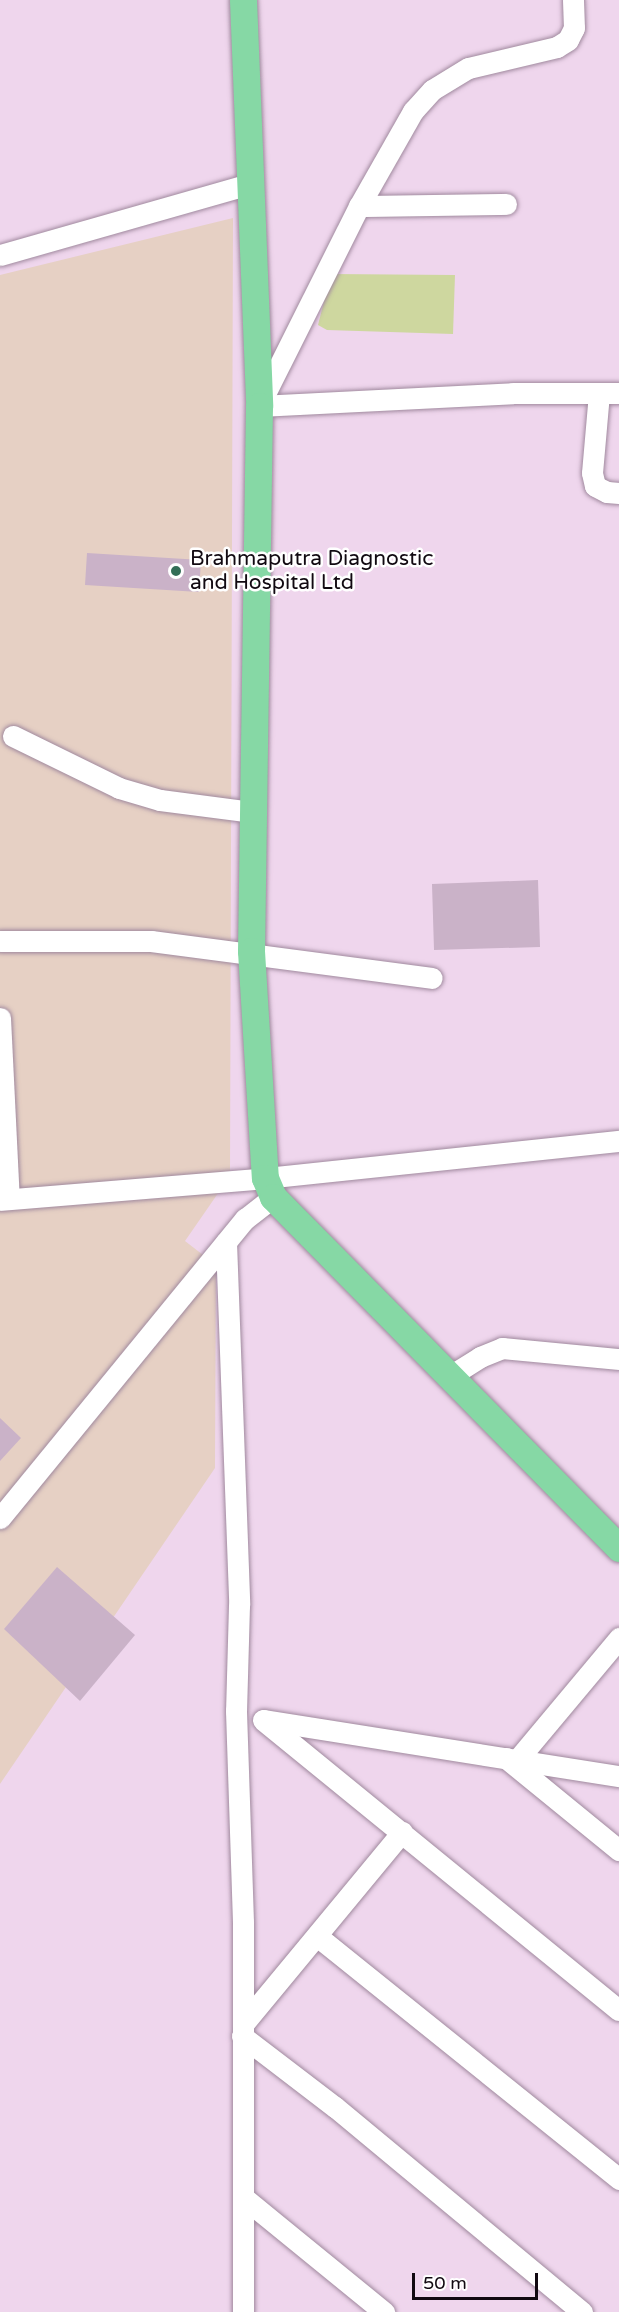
<!DOCTYPE html>
<style>
body{margin:0}
#map{position:relative;width:619px;height:2312px;overflow:hidden;background:#efd6ed;font-family:"Varela Round",sans-serif}
div>[style]{position:absolute}
.industrial>*{inset:0;background:#e6d0c4}
.green>*{inset:0;background:#ced79f}
.building>*{inset:0;background:#cab2c8}
.roads{filter:drop-shadow(0 0 2px #a0899e) drop-shadow(0 0 2px #a0899e)}
.minor>*{height:21px;margin:-10.5px;padding:0 10.5px;transform-origin:10.5px;border-radius:10.5px;background:#fff}
.major>*{height:27px;margin:-13.5px;padding:0 13.5px;transform-origin:13.5px;border-radius:13.5px;background:#86d8a5}
.dots>*{width:16px;height:16px;translate:-50% -50%;box-sizing:border-box;border:3px solid #fff;border-radius:50%}
span{translate:-50% -50%;white-space:nowrap;text-align:center;line-height:1.15;-webkit-text-stroke:5px #fff;paint-order:stroke}
.poi-label{font-size:21px;color:#110911}
.left{translate:0 -50%;text-align:left}
.scale{position:absolute;left:412px;top:2273px;width:126px;height:27px;box-sizing:border-box;border:3px solid #110911;border-top:0;padding-left:8px;font-size:18px;line-height:21px;white-space:nowrap;color:#110911;-webkit-text-stroke:4px #fff;paint-order:stroke}
</style>
<div id="map">
<div class="industrial">
<div style="clip-path:polygon(233px 218px,230px 1176px,185px 1241px,216px 1265px,215px 1468px,0 1784px,0 275px)"></div>
</div>
<div class="green">
<div style="clip-path:polygon(331px 274px,455px 275px,453px 334px,327px 330px,318px 325px)"></div>
</div>
<div class="building">
<div style="clip-path:polygon(87px 553px,201px 560px,199px 592px,85px 585px)"></div>
<div style="clip-path:polygon(538px 880px,540px 947px,434px 950px,432px 884px)"></div>
<div style="clip-path:polygon(0 1418px,21px 1438px,0 1461px)"></div>
<div style="clip-path:polygon(57px 1567px,135px 1635px,80px 1701px,4px 1629px)"></div>
</div>
<div class="roads">
<div class="minor">
<div style="left:573px;top:0;width:28px;rotate:88deg"></div>
<div style="left:574px;top:28px;width:13px;rotate:117deg"></div>
<div style="left:568px;top:40px;width:13px;rotate:148deg"></div>
<div style="left:557px;top:47px;width:91px;rotate:166.7deg"></div>
<div style="left:468px;top:68px;width:42px;rotate:148.6deg"></div>
<div style="left:432px;top:90px;width:28px;rotate:132deg"></div>
<div style="left:413px;top:111px;width:109px;rotate:119.6deg"></div>
<div style="left:359px;top:206px;width:224px;rotate:116.6deg"></div>
<div style="left:259px;top:406px;width:254px;rotate:-2.9deg"></div>
<div style="left:513px;top:393px;width:106px"></div>
<div style="left:359px;top:206px;width:147px;rotate:-0.8deg"></div>
<div style="left:0;top:255px;width:262px;rotate:-15.9deg"></div>
<div style="left:599px;top:393px;width:80px;rotate:95deg"></div>
<div style="left:592px;top:473px;width:13px;rotate:77deg"></div>
<div style="left:595px;top:486px;width:13px;rotate:27deg"></div>
<div style="left:607px;top:492px;width:12px;rotate:5deg"></div>
<div style="left:13px;top:736px;width:118px;rotate:26.1deg"></div>
<div style="left:119px;top:788px;width:43px;rotate:16.3deg"></div>
<div style="left:160px;top:800px;width:94px;rotate:7.4deg"></div>
<div style="left:0;top:941px;width:151px"></div>
<div style="left:151px;top:941px;width:283px;rotate:7.5deg"></div>
<div style="left:0;top:1018px;width:181px;rotate:87.2deg"></div>
<div style="left:0;top:1200px;width:266px;rotate:-4.7deg"></div>
<div style="left:265px;top:1178px;width:356px;rotate:-6deg"></div>
<div style="left:226px;top:1242px;width:363px;rotate:87.9deg"></div>
<div style="left:239px;top:1605px;width:106px;rotate:91.6deg"></div>
<div style="left:236px;top:1711px;width:211px;rotate:88.1deg"></div>
<div style="left:243px;top:1922px;width:390px;rotate:90deg"></div>
<div style="left:450px;top:1376px;width:36px;rotate:-32deg"></div>
<div style="left:480px;top:1357px;width:24px;rotate:-22deg"></div>
<div style="left:502px;top:1348px;width:118px;rotate:5.4deg"></div>
<div style="left:0;top:1518px;width:387px;rotate:-50.7deg"></div>
<div style="left:245px;top:1219px;width:36px;rotate:-38deg"></div>
<div style="left:263px;top:1720px;width:459px;rotate:39.2deg"></div>
<div style="left:264px;top:1720px;width:359px;rotate:9deg"></div>
<div style="left:506px;top:1758px;width:146px;rotate:39.2deg"></div>
<div style="left:518px;top:1759px;width:158px;rotate:-50.1deg"></div>
<div style="left:317px;top:1936px;width:388px;rotate:38.8deg"></div>
<div style="left:244px;top:2023px;width:248px;rotate:-50.4deg"></div>
<div style="left:242px;top:2036px;width:117px;rotate:37.4deg"></div>
<div style="left:335px;top:2107px;width:321px;rotate:39.7deg"></div>
<div style="left:244px;top:2198px;width:181px;rotate:39.2deg"></div>
</div>
<div class="major">
<div style="left:243px;top:0;width:406px;rotate:87.7deg"></div>
<div style="left:259px;top:406px;width:545px;rotate:90.84deg"></div>
<div style="left:251px;top:951px;width:227px;rotate:86.5deg"></div>
<div style="left:265px;top:1178px;width:21px;rotate:67deg"></div>
<div style="left:273px;top:1197px;width:493px;rotate:45.4deg"></div>
</div>
</div>
<div class="dots">
<div style="left:176px;top:571px;background:#336d56"></div>
</div>
<div class="poi-label">
<span class="left" style="left:190px;top:571px">Brahmaputra Diagnostic<br>and Hospital Ltd</span>
</div>
<div class="scale">50 m</div>
</div>
